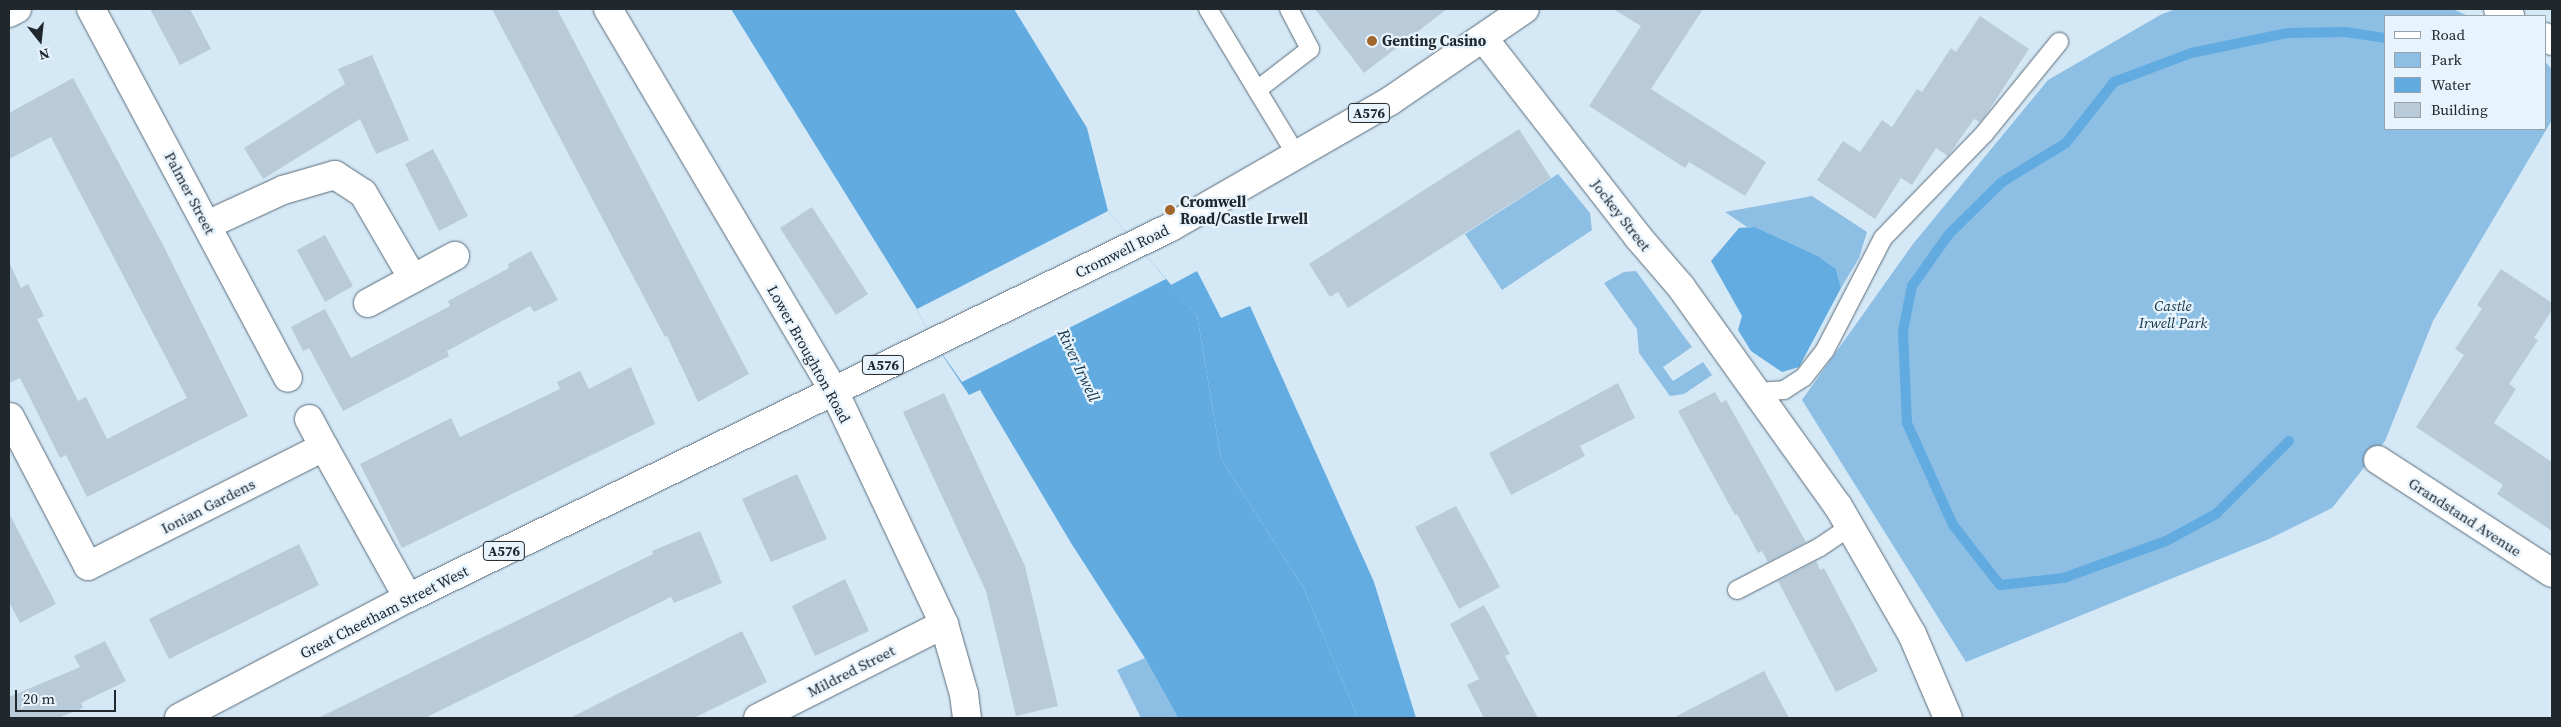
<!DOCTYPE html>
<style>
body{margin:0}
#map{position:relative;width:2561px;height:727px;overflow:hidden;background:#d5e8f6;font-family:"Source Serif 4",serif}
div>[style]{position:absolute}
.green>*{inset:0;background:#8dbee4}
.forest>*{inset:0;background:#63ace1}
.water>*{inset:0;background:#62abe0}
.pier>*{inset:0;background:#d5e8f6}
.stream>*{height:10px;margin:-5px;padding:0 5px;transform-origin:5px;border-radius:5px;background:#62abe0}
.building>*{inset:0;background:#b9cbd9}
.roads{filter:drop-shadow(0 0 1px #5a6b78) drop-shadow(0 0 1px #5a6b78)}
.lane>*{height:18px;margin:-9px;padding:0 9px;transform-origin:9px;border-radius:9px;background:#fff}
.street>*{height:28px;margin:-14px;padding:0 14px;transform-origin:14px;border-radius:14px;background:#fff}
.highway>*{height:28px;margin:-14px;padding:0 14px;transform-origin:14px;border-radius:14px;background:#fff}
.dots>*{width:14px;height:14px;translate:-50% -50%;box-sizing:border-box;border:2px solid #e8f4fd;border-radius:50%}
span{translate:-50% -50%;white-space:nowrap;text-align:center;line-height:1.15;-webkit-text-stroke:4.5px #e8f4fd;paint-order:stroke}
.shield-label span{padding:1px 4px;background:#e8f4fd;border:1px solid;border-radius:4px;-webkit-text-stroke-width:0}
.shield-label{font-size:14px;color:#20272d;font-weight:700}
.poi-label{font-size:15px;color:#20272d;font-weight:700}
.left{translate:0 -50%;text-align:left}
.street-label{font-size:15px;color:#20272d}
.park-label{font-size:15px;color:#113148;font-style:italic}
.water-label{font-size:16px;color:#16364c;font-style:italic}
.frame{position:absolute;inset:0;border:10px solid #20272d;pointer-events:none}
.legend{position:absolute;left:2384px;top:15px;width:162px;height:115px;box-sizing:border-box;background:#e8f4fd;border:1px solid #98a2aa;margin:0;padding:6px 9px;list-style:none;font-size:15px;color:#20272d}
.legend li{display:flex;align-items:center;gap:10px;height:25px}
.legend b{width:25px;border:1px solid #98a2aa}
.north{position:absolute;left:15px;top:15px;width:50px;height:50px;-webkit-text-stroke:4px #e8f4fd;paint-order:stroke;rotate:164deg;font-size:14px;font-weight:700;line-height:20px;text-align:center;color:#20272d}
.north::after{content:'';display:block;margin:auto;width:18px;height:22px;background:#20272d;clip-path:polygon(50% 0,100% 100%,50% 72%,0 100%)}
.scale{position:absolute;left:15px;top:690px;width:101px;height:22px;box-sizing:border-box;border:2px solid #20272d;border-top:0;padding-left:6px;font-size:15px;line-height:18px;white-space:nowrap;color:#20272d;-webkit-text-stroke:4px #e8f4fd;paint-order:stroke}
</style>
<div id="map">
<div class="green">
<div style="clip-path:polygon(2176px 9px,2453px 9px,2468px 16px,2385px 16px,2385px 129px,2545px 129px,2545px 62px,2552px 69px,2552px 120px,2433px 321px,2385px 441px,2332px 508px,2269px 539px,1966px 662px,1802px 400px,1913px 244px,2048px 80px,2162px 14px)"></div>
<div style="clip-path:polygon(1558px 174px,1590px 213px,1592px 230px,1502px 290px,1465px 234px)"></div>
<div style="clip-path:polygon(1812px 196px,1867px 232px,1859px 258px,1841px 288px,1836px 269px,1818px 256px,1755px 227px,1747px 227px,1725px 212px)"></div>
<div style="clip-path:polygon(1636px 271px,1692px 347px,1663px 367px,1673px 381px,1703px 362px,1712px 375px,1684px 394px,1670px 396px,1639px 353px,1637px 329px,1604px 283px,1624px 272px)"></div>
<div style="clip-path:polygon(1145px 658px,1178px 718px,1141px 718px,1117px 670px)"></div>
</div>
<div class="forest">
<div style="clip-path:polygon(1755px 227px,1818px 256px,1836px 269px,1841px 288px,1799px 367px,1782px 372px,1751px 351px,1738px 330px,1742px 316px,1711px 261px,1739px 228px)"></div>
<div style="clip-path:polygon(1197px 271px,1221px 318px,1250px 306px,1374px 582px,1416px 718px,1358px 718px,1303px 587px,1221px 459px,1197px 315px,1171px 285px)"></div>
</div>
<div class="water">
<div style="clip-path:polygon(731px 9px,1014px 9px,1087px 128px,1108px 211px,1197px 315px,1221px 459px,1303px 587px,1358px 718px,1178px 718px,1145px 658px,1071px 543px,980px 390px,969px 395px,933px 341px,917px 309px)"></div>
</div>
<div class="pier">
<div style="clip-path:polygon(1108px 211px,1166px 279px,962px 382px,933px 341px,917px 309px)"></div>
</div>
<div class="stream">
<div style="left:2289px;top:441px;width:103px;rotate:135deg"></div>
<div style="left:2216px;top:514px;width:57px;rotate:151.6deg"></div>
<div style="left:2166px;top:541px;width:109px;rotate:160.2deg"></div>
<div style="left:2063px;top:578px;width:63px;rotate:173.7deg"></div>
<div style="left:2000px;top:585px;width:76px;rotate:-128.1deg"></div>
<div style="left:1953px;top:525px;width:112px;rotate:-114.3deg"></div>
<div style="left:1907px;top:423px;width:92px;rotate:-92.5deg"></div>
<div style="left:1903px;top:331px;width:46px;rotate:-78.7deg"></div>
<div style="left:1912px;top:286px;width:64px;rotate:-54.6deg"></div>
<div style="left:1949px;top:234px;width:74px;rotate:-44.5deg"></div>
<div style="left:2002px;top:182px;width:75px;rotate:-31.4deg"></div>
<div style="left:2066px;top:143px;width:78px;rotate:-51.8deg"></div>
<div style="left:2114px;top:82px;width:82px;rotate:-20.6deg"></div>
<div style="left:2191px;top:53px;width:99px;rotate:-11.7deg"></div>
<div style="left:2288px;top:33px;width:57px;rotate:-1deg"></div>
<div style="left:2345px;top:32px;width:40px;rotate:8.5deg"></div>
</div>
<div class="building">
<div style="clip-path:polygon(150px 9px,190px 9px,211px 49px,180px 65px)"></div>
<div style="clip-path:polygon(492px 9px,557px 9px,749px 374px,698px 402px,667px 336px,665px 337px)"></div>
<div style="clip-path:polygon(1315px 9px,1447px 9px,1364px 73px)"></div>
<div style="clip-path:polygon(1613px 9px,1703px 9px,1651px 89px,1766px 162px,1745px 196px,1689px 162px,1685px 168px,1589px 106px,1641px 26px)"></div>
<div style="clip-path:polygon(1980px 16px,2029px 49px,1985px 116px,1980px 122px,1974px 119px,1948px 156px,1936px 148px,1912px 185px,1901px 178px,1875px 219px,1817px 180px,1843px 141px,1860px 152px,1882px 120px,1892px 127px,1917px 89px,1922px 92px,1951px 48px,1956px 52px)"></div>
<div style="clip-path:polygon(372px 55px,409px 140px,376px 154px,360px 119px,263px 179px,244px 148px,345px 84px,338px 69px)"></div>
<div style="clip-path:polygon(73px 78px,162px 243px,248px 416px,87px 497px,66px 455px,60px 458px,20px 378px,9px 383px,9px 262px,21px 288px,28px 284px,44px 316px,37px 319px,78px 401px,86px 397px,107px 439px,187px 398px,51px 137px,9px 159px,9px 113px)"></div>
<div style="clip-path:polygon(1519px 129px,1551px 178px,1348px 308px,1338px 292px,1330px 297px,1309px 264px)"></div>
<div style="clip-path:polygon(433px 149px,468px 216px,439px 231px,405px 164px)"></div>
<div style="clip-path:polygon(812px 207px,868px 294px,836px 315px,780px 228px)"></div>
<div style="clip-path:polygon(325px 235px,353px 286px,325px 302px,297px 250px)"></div>
<div style="clip-path:polygon(531px 251px,558px 300px,534px 312px,530px 306px,447px 351px,449px 356px,343px 411px,309px 348px,303px 351px,291px 327px,325px 309px,351px 358px,450px 306px,448px 301px,509px 268px,508px 264px)"></div>
<div style="clip-path:polygon(2501px 269px,2552px 303px,2552px 310px,2534px 338px,2538px 340px,2509px 384px,2516px 389px,2494px 423px,2552px 462px,2552px 531px,2497px 494px,2503px 485px,2416px 427px,2464px 355px,2455px 349px,2482px 309px,2477px 305px)"></div>
<div style="clip-path:polygon(631px 367px,655px 424px,402px 548px,360px 464px,451px 418px,460px 437px,560px 389px,557px 382px,580px 371px,589px 389px)"></div>
<div style="clip-path:polygon(1618px 383px,1635px 418px,1580px 446px,1585px 456px,1511px 495px,1489px 453px)"></div>
<div style="clip-path:polygon(1715px 392px,1721px 403px,1726px 400px,1806px 542px,1768px 562px,1762px 551px,1758px 553px,1737px 514px,1735px 515px,1678px 411px)"></div>
<div style="clip-path:polygon(944px 393px,1025px 566px,1058px 706px,1016px 716px,986px 591px,903px 412px)"></div>
<div style="clip-path:polygon(797px 474px,827px 539px,771px 562px,742px 499px)"></div>
<div style="clip-path:polygon(1456px 506px,1500px 587px,1459px 609px,1415px 527px)"></div>
<div style="clip-path:polygon(9px 513px,56px 604px,20px 623px,9px 602px)"></div>
<div style="clip-path:polygon(700px 531px,722px 583px,674px 603px,671px 597px,425px 718px,318px 718px,653px 554px,652px 551px)"></div>
<div style="clip-path:polygon(299px 544px,319px 585px,169px 659px,149px 619px)"></div>
<div style="clip-path:polygon(1816px 561px,1820px 570px,1824px 568px,1878px 671px,1836px 692px,1778px 581px)"></div>
<div style="clip-path:polygon(845px 579px,869px 631px,815px 656px,792px 606px)"></div>
<div style="clip-path:polygon(1484px 605px,1510px 654px,1505px 656px,1538px 718px,1484px 718px,1467px 685px,1479px 679px,1450px 624px)"></div>
<div style="clip-path:polygon(742px 631px,767px 682px,694px 718px,570px 718px)"></div>
<div style="clip-path:polygon(105px 641px,126px 681px,81px 703px,83px 708px,58px 718px,9px 718px,9px 697px,80px 667px,74px 656px)"></div>
<div style="clip-path:polygon(1764px 671px,1789px 718px,1673px 718px)"></div>
</div>
<div class="roads">
<div class="lane">
<div style="left:1208px;top:9px;width:172px;rotate:58.8deg"></div>
<div style="left:1257px;top:90px;width:67px;rotate:-37.7deg"></div>
<div style="left:1310px;top:49px;width:45px;rotate:-117.7deg"></div>
<div style="left:1757px;top:392px;width:27px;rotate:-4deg"></div>
<div style="left:1784px;top:390px;width:24px;rotate:-33deg"></div>
<div style="left:1804px;top:377px;width:34px;rotate:-52deg"></div>
<div style="left:1825px;top:350px;width:126px;rotate:-62.6deg"></div>
<div style="left:1883px;top:238px;width:145px;rotate:-45.8deg"></div>
<div style="left:1984px;top:134px;width:119px;rotate:-50.8deg"></div>
<div style="left:1737px;top:590px;width:93px;rotate:-27.4deg"></div>
<div style="left:1820px;top:547px;width:37px;rotate:-34deg"></div>
</div>
<div class="street">
<div style="left:91px;top:9px;width:418px;rotate:61.9deg"></div>
<div style="left:608px;top:9px;width:442px;rotate:59.4deg"></div>
<div style="left:833px;top:389px;width:260px;rotate:64.7deg"></div>
<div style="left:944px;top:624px;width:73px;rotate:74.1deg"></div>
<div style="left:964px;top:694px;width:24px;rotate:83deg"></div>
<div style="left:2498px;top:9px;width:14px;rotate:30deg"></div>
<div style="left:9px;top:13px;width:9px;rotate:-27deg"></div>
<div style="left:2545px;top:37px;width:8px;rotate:30deg"></div>
<div style="left:1484px;top:39px;width:251px;rotate:52.1deg"></div>
<div style="left:1638px;top:237px;width:66px;rotate:49.3deg"></div>
<div style="left:1681px;top:287px;width:269px;rotate:54.4deg"></div>
<div style="left:1838px;top:506px;width:148px;rotate:60deg"></div>
<div style="left:1912px;top:634px;width:91px;rotate:66.8deg"></div>
<div style="left:207px;top:225px;width:84px;rotate:-24.7deg"></div>
<div style="left:283px;top:190px;width:54px;rotate:-16.1deg"></div>
<div style="left:335px;top:175px;width:33px;rotate:33deg"></div>
<div style="left:363px;top:193px;width:99px;rotate:59.8deg"></div>
<div style="left:368px;top:303px;width:99px;rotate:-28.4deg"></div>
<div style="left:10px;top:417px;width:168px;rotate:62.4deg"></div>
<div style="left:88px;top:566px;width:264px;rotate:-26.8deg"></div>
<div style="left:324px;top:447px;width:173px;rotate:60.9deg"></div>
<div style="left:309px;top:419px;width:32px;rotate:62deg"></div>
<div style="left:2378px;top:460px;width:207px;rotate:33deg"></div>
<div style="left:758px;top:718px;width:208px;rotate:-26.8deg"></div>
</div>
<div class="highway">
<div style="left:179px;top:718px;width:259px;rotate:-27.7deg"></div>
<div style="left:408px;top:598px;width:848px;rotate:-25.93deg"></div>
<div style="left:1171px;top:227px;width:253px;rotate:-29.9deg"></div>
<div style="left:1390px;top:101px;width:163px;rotate:-34.3deg"></div>
</div>
</div>
<div class="dots">
<div style="left:1372px;top:41px;background:#a3662a"></div>
<div style="left:1170px;top:210px;background:#a3662a"></div>
</div>
<div class="shield-label">
<span style="left:1369px;top:113px">A576</span>
<span style="left:883px;top:365px">A576</span>
<span style="left:504px;top:551px">A576</span>
</div>
<div class="poi-label">
<span class="left" style="left:1382px;top:41px">Genting Casino</span>
<span class="left" style="left:1180px;top:210px">Cromwell<br>Road/Castle Irwell</span>
</div>
<div class="street-label">
<span style="left:190px;top:193px;rotate:62deg">Palmer Street</span>
<span style="left:1621px;top:215px;rotate:52deg">Jockey Street</span>
<span style="left:1122px;top:251px;rotate:-26deg">Cromwell Road</span>
<span style="left:809px;top:354px;rotate:61deg">Lower Broughton Road</span>
<span style="left:208px;top:506px;rotate:-27deg">Ionian Gardens</span>
<span style="left:2465px;top:517px;rotate:33deg">Grandstand Avenue</span>
<span style="left:384px;top:612px;rotate:-27deg">Great Cheetham Street West</span>
<span style="left:851px;top:671px;rotate:-27deg">Mildred Street</span>
</div>
<div class="park-label">
<span style="left:2173px;top:314px">Castle<br>Irwell Park</span>
</div>
<div class="water-label">
<span style="left:1079px;top:365px;rotate:65deg">River Irwell</span>
</div>
<div class="frame"></div>
<ul class="legend">
<li><b style="height:6px;background:#fff"></b>Road</li>
<li><b style="height:14px;background:#8dbee4"></b>Park</li>
<li><b style="height:14px;background:#62abe0"></b>Water</li>
<li><b style="height:14px;background:#b9cbd9"></b>Building</li>
</ul>
<div class="north">N</div>
<div class="scale">20 m</div>
</div>
